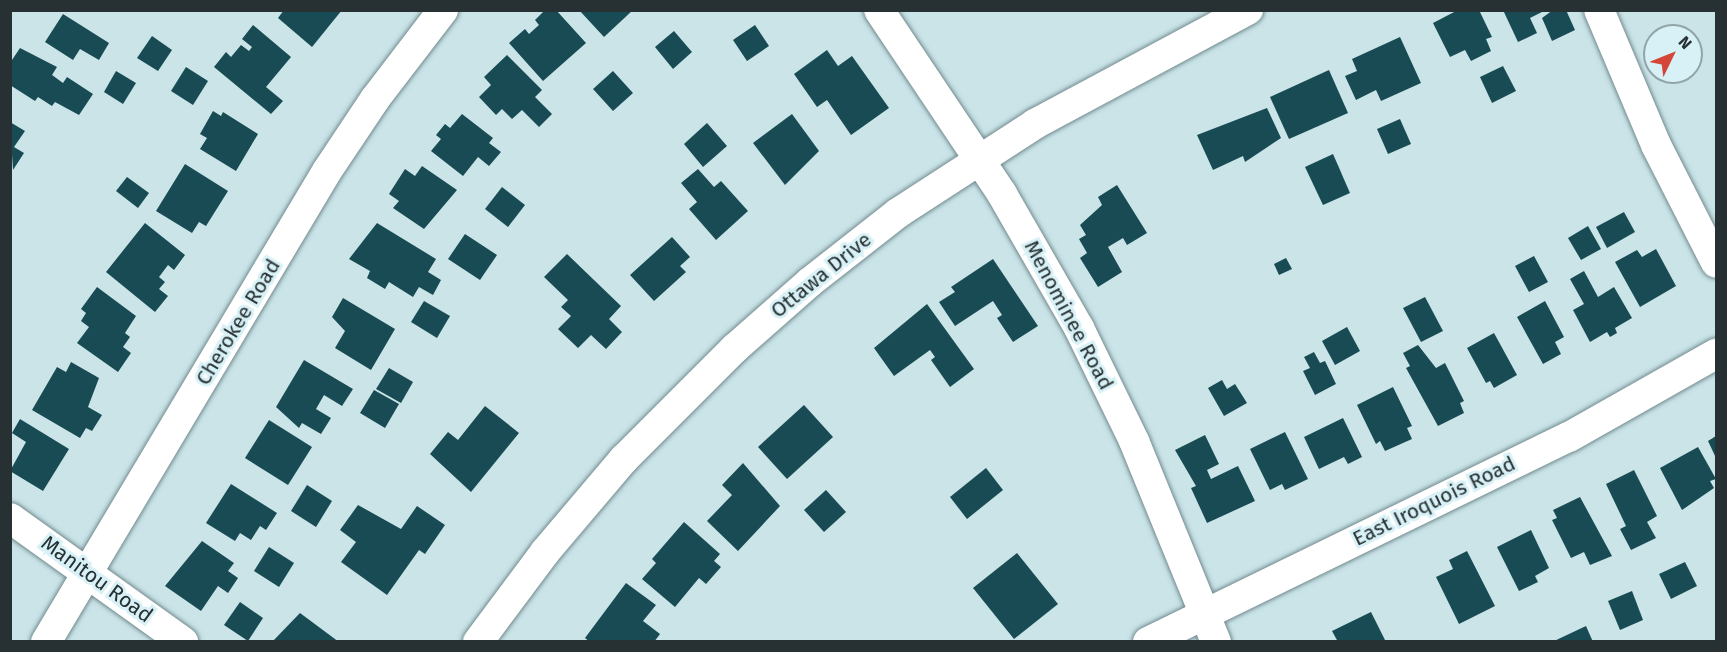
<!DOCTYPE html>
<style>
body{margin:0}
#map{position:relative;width:1727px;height:652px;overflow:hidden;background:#cae4e8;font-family:"Fira Sans",sans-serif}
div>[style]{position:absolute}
.building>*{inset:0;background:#184b53}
.roads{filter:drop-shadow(0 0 2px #728a8e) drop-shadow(0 0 2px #728a8e)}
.minor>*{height:30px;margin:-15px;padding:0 15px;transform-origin:15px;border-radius:15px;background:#fff}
span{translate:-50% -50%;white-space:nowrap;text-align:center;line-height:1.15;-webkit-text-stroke:6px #d7f1f6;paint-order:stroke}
.street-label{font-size:21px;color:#273032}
.frame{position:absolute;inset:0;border:12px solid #273032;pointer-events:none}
.north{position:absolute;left:1643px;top:24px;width:60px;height:60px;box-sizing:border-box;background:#d7f1f6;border:2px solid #91a4a8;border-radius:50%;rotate:47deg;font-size:16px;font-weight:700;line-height:24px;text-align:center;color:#273032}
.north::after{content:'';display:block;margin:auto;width:21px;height:27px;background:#d44638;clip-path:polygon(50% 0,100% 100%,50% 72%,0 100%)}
</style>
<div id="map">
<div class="building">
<div style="clip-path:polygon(284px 10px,342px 10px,312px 47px,278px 18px)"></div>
<div style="clip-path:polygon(545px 10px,556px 10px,586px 43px,543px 81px,509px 43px,525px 29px,529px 34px,539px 25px,535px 20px)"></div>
<div style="clip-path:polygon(579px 10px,633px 10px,604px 37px)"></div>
<div style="clip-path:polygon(1458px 10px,1479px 10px,1492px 37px,1486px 39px,1491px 51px,1471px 61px,1465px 50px,1450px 57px,1433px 23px)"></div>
<div style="clip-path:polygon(1503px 10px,1546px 10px,1530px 18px,1537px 33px,1518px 42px)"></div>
<div style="clip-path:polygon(1553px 10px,1566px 10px,1575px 30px,1552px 41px,1542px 18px)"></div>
<div style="clip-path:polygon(63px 14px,109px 43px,99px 60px,80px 49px,73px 60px,45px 42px)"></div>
<div style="clip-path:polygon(253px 25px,291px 57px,266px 87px,283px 101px,271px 114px,214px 67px,226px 52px,231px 57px,241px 45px,249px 51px,252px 47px,242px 39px)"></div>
<div style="clip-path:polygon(755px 25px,769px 46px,747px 61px,733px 40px)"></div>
<div style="clip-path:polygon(674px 31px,692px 52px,673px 69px,655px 47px)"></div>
<div style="clip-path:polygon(152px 36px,172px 50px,158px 71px,137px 58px)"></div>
<div style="clip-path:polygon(1400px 37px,1421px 83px,1381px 101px,1376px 90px,1356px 100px,1345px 76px,1357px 71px,1352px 59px)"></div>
<div style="clip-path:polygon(20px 48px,57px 67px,52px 75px,63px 83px,67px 77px,93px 94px,79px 115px,55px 102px,52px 106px,38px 97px,35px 101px,10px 85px,10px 63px)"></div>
<div style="clip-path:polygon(827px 50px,838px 66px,852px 56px,889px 108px,851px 135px,827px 100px,817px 107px,794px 74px)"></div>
<div style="clip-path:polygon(507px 55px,542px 90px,535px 97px,552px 114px,539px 127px,522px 110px,512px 119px,502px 109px,496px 115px,479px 97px,491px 85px,484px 77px)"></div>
<div style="clip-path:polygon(1503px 66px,1516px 91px,1492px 103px,1480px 77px)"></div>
<div style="clip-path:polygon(186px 67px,208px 81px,193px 105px,171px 91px)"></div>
<div style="clip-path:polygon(1329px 70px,1348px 113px,1289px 139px,1270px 97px)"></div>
<div style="clip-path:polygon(116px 71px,136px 83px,123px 104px,104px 92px)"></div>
<div style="clip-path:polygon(613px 71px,633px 93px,613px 111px,593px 89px)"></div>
<div style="clip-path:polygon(1267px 108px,1281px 138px,1245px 162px,1243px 156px,1213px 170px,1197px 135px)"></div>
<div style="clip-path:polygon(213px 111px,221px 116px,223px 112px,258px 134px,236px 171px,200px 149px,207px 138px,200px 134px)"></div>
<div style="clip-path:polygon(462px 114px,493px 138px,489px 143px,501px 152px,489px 166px,478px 157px,463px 176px,431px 151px,441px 139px,436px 135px,445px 124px,450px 128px)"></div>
<div style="clip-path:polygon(792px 114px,819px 151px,785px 185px,753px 143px)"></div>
<div style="clip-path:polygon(1400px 119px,1411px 144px,1388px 154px,1377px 129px)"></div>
<div style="clip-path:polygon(10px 122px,25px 131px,14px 147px,24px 153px,13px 170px)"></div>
<div style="clip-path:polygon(707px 123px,727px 146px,703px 167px,684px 144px)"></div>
<div style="clip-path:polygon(1333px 154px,1350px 193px,1323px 205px,1305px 167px)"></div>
<div style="clip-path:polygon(185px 164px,228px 191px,206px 226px,199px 222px,192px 233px,156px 211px)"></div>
<div style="clip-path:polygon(422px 166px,457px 190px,424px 229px,393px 208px,399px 201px,389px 194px,405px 169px,415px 176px)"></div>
<div style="clip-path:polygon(698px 169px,714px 187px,721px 181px,748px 211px,716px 240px,689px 209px,697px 202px,681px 183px)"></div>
<div style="clip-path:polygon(127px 177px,149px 193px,138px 208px,116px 191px)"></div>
<div style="clip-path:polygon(1117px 185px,1147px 233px,1127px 245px,1123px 238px,1108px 247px,1122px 272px,1098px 287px,1080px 258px,1087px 253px,1079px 239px,1086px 235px,1080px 225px,1102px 205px,1098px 197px)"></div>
<div style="clip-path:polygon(502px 187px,525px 205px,508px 227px,485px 209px)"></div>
<div style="clip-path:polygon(1624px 212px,1635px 232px,1607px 248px,1596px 227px)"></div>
<div style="clip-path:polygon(145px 223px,185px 255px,174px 270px,168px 265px,159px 277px,165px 282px,159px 289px,168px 296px,155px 312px,106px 272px)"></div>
<div style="clip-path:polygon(377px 223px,436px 259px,428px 272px,441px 280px,433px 295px,419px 287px,413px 297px,389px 282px,385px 289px,367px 278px,370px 271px,349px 259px)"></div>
<div style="clip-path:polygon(1588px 226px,1601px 249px,1581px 260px,1568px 238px)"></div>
<div style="clip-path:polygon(465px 234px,497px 255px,480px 280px,448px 259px)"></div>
<div style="clip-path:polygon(672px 237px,690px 257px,680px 266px,686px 272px,654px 301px,630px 275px)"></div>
<div style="clip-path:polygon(1656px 249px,1676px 286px,1640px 307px,1615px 262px,1637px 250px,1642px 257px)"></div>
<div style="clip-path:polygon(567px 254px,621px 306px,609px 319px,622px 332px,606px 349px,591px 335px,578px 348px,558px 329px,571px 316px,561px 307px,568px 300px,544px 277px)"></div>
<div style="clip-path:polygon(1534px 256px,1548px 282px,1529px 292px,1515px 266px)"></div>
<div style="clip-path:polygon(1286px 258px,1292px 269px,1279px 275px,1274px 264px)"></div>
<div style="clip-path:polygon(993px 259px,1038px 326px,1013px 342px,997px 318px,1002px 315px,993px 301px,955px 326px,939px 302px,955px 292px,951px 287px)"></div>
<div style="clip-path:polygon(1584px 271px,1598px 297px,1614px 287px,1632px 318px,1615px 328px,1617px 333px,1610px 337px,1607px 332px,1590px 342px,1573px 310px,1584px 304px,1570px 279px)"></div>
<div style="clip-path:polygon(97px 287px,136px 316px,125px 333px,130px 337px,123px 347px,131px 353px,118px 372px,77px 343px,89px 327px,81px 321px,86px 313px,81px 309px)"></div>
<div style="clip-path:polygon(1425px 297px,1443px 331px,1421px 342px,1403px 308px)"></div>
<div style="clip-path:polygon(343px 298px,395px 329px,371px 370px,335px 348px,345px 331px,332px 317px)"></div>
<div style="clip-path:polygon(424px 301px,450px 316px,437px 338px,411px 322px)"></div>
<div style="clip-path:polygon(1545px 301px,1564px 337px,1555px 342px,1561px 354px,1543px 364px,1517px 317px)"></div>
<div style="clip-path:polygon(927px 304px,974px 369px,950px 387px,931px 360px,935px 357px,930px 350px,894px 376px,874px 348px)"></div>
<div style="clip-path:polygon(1347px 327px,1360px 351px,1335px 365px,1322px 341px)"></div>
<div style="clip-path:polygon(1494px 333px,1517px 375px,1494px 388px,1490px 381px,1486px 383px,1467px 348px)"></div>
<div style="clip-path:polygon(1418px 345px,1436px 368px,1445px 363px,1464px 401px,1460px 403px,1464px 413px,1438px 426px,1406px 368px,1410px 366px,1403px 353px)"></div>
<div style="clip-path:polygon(1314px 352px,1320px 363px,1325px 361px,1336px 384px,1315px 395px,1303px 371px,1310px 368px,1304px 357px)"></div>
<div style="clip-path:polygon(304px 360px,353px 389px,342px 406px,324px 395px,316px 409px,331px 418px,321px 434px,302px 423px,299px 428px,276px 407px)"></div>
<div style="clip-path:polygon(71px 362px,99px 378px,88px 407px,102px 415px,92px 431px,86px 428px,80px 438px,32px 410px,57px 367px,66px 372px)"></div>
<div style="clip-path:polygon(389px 368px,413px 382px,401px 403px,376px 389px)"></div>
<div style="clip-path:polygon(1222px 380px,1227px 389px,1235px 384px,1247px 403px,1224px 416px,1208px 388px)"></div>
<div style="clip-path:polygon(1393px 387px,1412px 426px,1407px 428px,1412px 439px,1385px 451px,1380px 441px,1376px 444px,1357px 405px)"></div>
<div style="clip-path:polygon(374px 390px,399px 404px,385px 428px,360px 413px)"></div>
<div style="clip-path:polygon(804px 405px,833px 437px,787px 479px,758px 447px)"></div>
<div style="clip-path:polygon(485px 406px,519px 433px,471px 492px,430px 454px,448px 432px,458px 440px)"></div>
<div style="clip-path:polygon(1343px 418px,1362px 457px,1348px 464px,1344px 457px,1319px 469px,1304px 437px)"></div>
<div style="clip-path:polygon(20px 419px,69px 449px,43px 491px,10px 471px,26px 442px,12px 433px)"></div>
<div style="clip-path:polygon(269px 420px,312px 447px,288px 485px,245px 458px)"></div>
<div style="clip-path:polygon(1285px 432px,1308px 479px,1285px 490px,1282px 484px,1270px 490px,1250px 449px)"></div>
<div style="clip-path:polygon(1205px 435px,1219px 464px,1207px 470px,1211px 479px,1238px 466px,1255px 501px,1207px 523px,1191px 488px,1196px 486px,1175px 450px)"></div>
<div style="clip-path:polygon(1716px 436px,1716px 458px,1708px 441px)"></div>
<div style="clip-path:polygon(1698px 447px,1716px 479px,1710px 481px,1714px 488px,1682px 510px,1660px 468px)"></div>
<div style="clip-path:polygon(743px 463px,780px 506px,738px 551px,707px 521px,732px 495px,722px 485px)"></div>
<div style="clip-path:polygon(986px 468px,1003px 490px,967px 519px,950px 497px)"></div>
<div style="clip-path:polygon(1634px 470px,1657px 516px,1647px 522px,1656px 538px,1631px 550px,1620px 529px,1626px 526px,1606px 484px)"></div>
<div style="clip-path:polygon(231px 484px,277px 513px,266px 530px,260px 526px,251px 540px,240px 533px,235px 541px,206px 523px)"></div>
<div style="clip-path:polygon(307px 485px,332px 501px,316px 527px,291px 511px)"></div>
<div style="clip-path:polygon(826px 490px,846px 512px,824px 532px,804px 510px)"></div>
<div style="clip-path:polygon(1580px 497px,1612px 556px,1590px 565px,1584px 552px,1571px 558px,1552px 520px,1557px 518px,1553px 510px)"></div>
<div style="clip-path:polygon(358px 505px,401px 529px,417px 506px,445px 525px,425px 554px,419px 550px,387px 595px,341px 562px,356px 542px,340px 530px)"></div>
<div style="clip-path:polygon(684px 522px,720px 554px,714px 561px,721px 567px,706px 584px,699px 578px,675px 607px,642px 579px,656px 563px,652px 559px)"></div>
<div style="clip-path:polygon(1531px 530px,1549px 568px,1535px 576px,1538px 582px,1519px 591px,1497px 547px)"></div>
<div style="clip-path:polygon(202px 541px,234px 563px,228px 571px,238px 578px,228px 593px,218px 586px,201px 611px,165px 586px)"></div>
<div style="clip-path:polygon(269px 547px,294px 563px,279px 587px,254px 571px)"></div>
<div style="clip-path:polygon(1467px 551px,1495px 606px,1459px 624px,1436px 577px,1453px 569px,1449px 560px)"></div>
<div style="clip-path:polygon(1017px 553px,1058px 604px,1014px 639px,973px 588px)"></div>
<div style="clip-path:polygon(1685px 562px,1697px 586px,1671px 599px,1659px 574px)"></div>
<div style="clip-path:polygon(626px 583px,656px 605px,643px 621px,660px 634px,654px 642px,590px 642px,585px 638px)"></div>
<div style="clip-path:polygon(1632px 591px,1643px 620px,1620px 630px,1608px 601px)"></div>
<div style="clip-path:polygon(240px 602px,263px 618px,248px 641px,224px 625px)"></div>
<div style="clip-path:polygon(1371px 612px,1386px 642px,1338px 642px,1332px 631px)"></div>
<div style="clip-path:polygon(300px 613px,339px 642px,272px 642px)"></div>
<div style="clip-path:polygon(1586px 626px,1593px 642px,1552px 642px)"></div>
</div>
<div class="roads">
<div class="minor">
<div style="left:879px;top:10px;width:221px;rotate:56.2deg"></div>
<div style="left:1002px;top:194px;width:155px;rotate:60.1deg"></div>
<div style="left:1079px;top:328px;width:126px;rotate:64deg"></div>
<div style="left:1134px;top:441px;width:217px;rotate:67.8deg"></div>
<div style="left:1599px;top:10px;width:147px;rotate:67.1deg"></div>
<div style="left:1656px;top:145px;width:132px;rotate:63deg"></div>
<div style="left:10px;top:518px;width:213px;rotate:35.6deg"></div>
<div style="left:46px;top:642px;width:548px;rotate:-59.18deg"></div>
<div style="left:327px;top:171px;width:87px;rotate:-56.3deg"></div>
<div style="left:375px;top:99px;width:112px;rotate:-52.6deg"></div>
<div style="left:478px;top:642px;width:112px;rotate:-53.3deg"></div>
<div style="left:545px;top:552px;width:122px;rotate:-49.7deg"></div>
<div style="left:624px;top:459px;width:156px;rotate:-45deg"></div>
<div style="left:734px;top:349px;width:101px;rotate:-41.4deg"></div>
<div style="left:810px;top:282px;width:112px;rotate:-38.1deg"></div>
<div style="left:898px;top:213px;width:163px;rotate:-33deg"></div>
<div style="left:1035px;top:124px;width:242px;rotate:-28.2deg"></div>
<div style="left:1148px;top:642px;width:468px;rotate:-26deg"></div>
<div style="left:1569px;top:437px;width:169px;rotate:-29.5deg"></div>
</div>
</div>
<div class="street-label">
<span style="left:821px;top:275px;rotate:-39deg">Ottawa Drive</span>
<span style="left:1069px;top:315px;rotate:62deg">Menominee Road</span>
<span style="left:238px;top:322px;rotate:-59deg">Cherokee Road</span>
<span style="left:1434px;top:501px;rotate:-26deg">East Iroquois Road</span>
<span style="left:97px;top:579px;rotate:36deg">Manitou Road</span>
</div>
<div class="frame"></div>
<div class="north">N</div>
</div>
